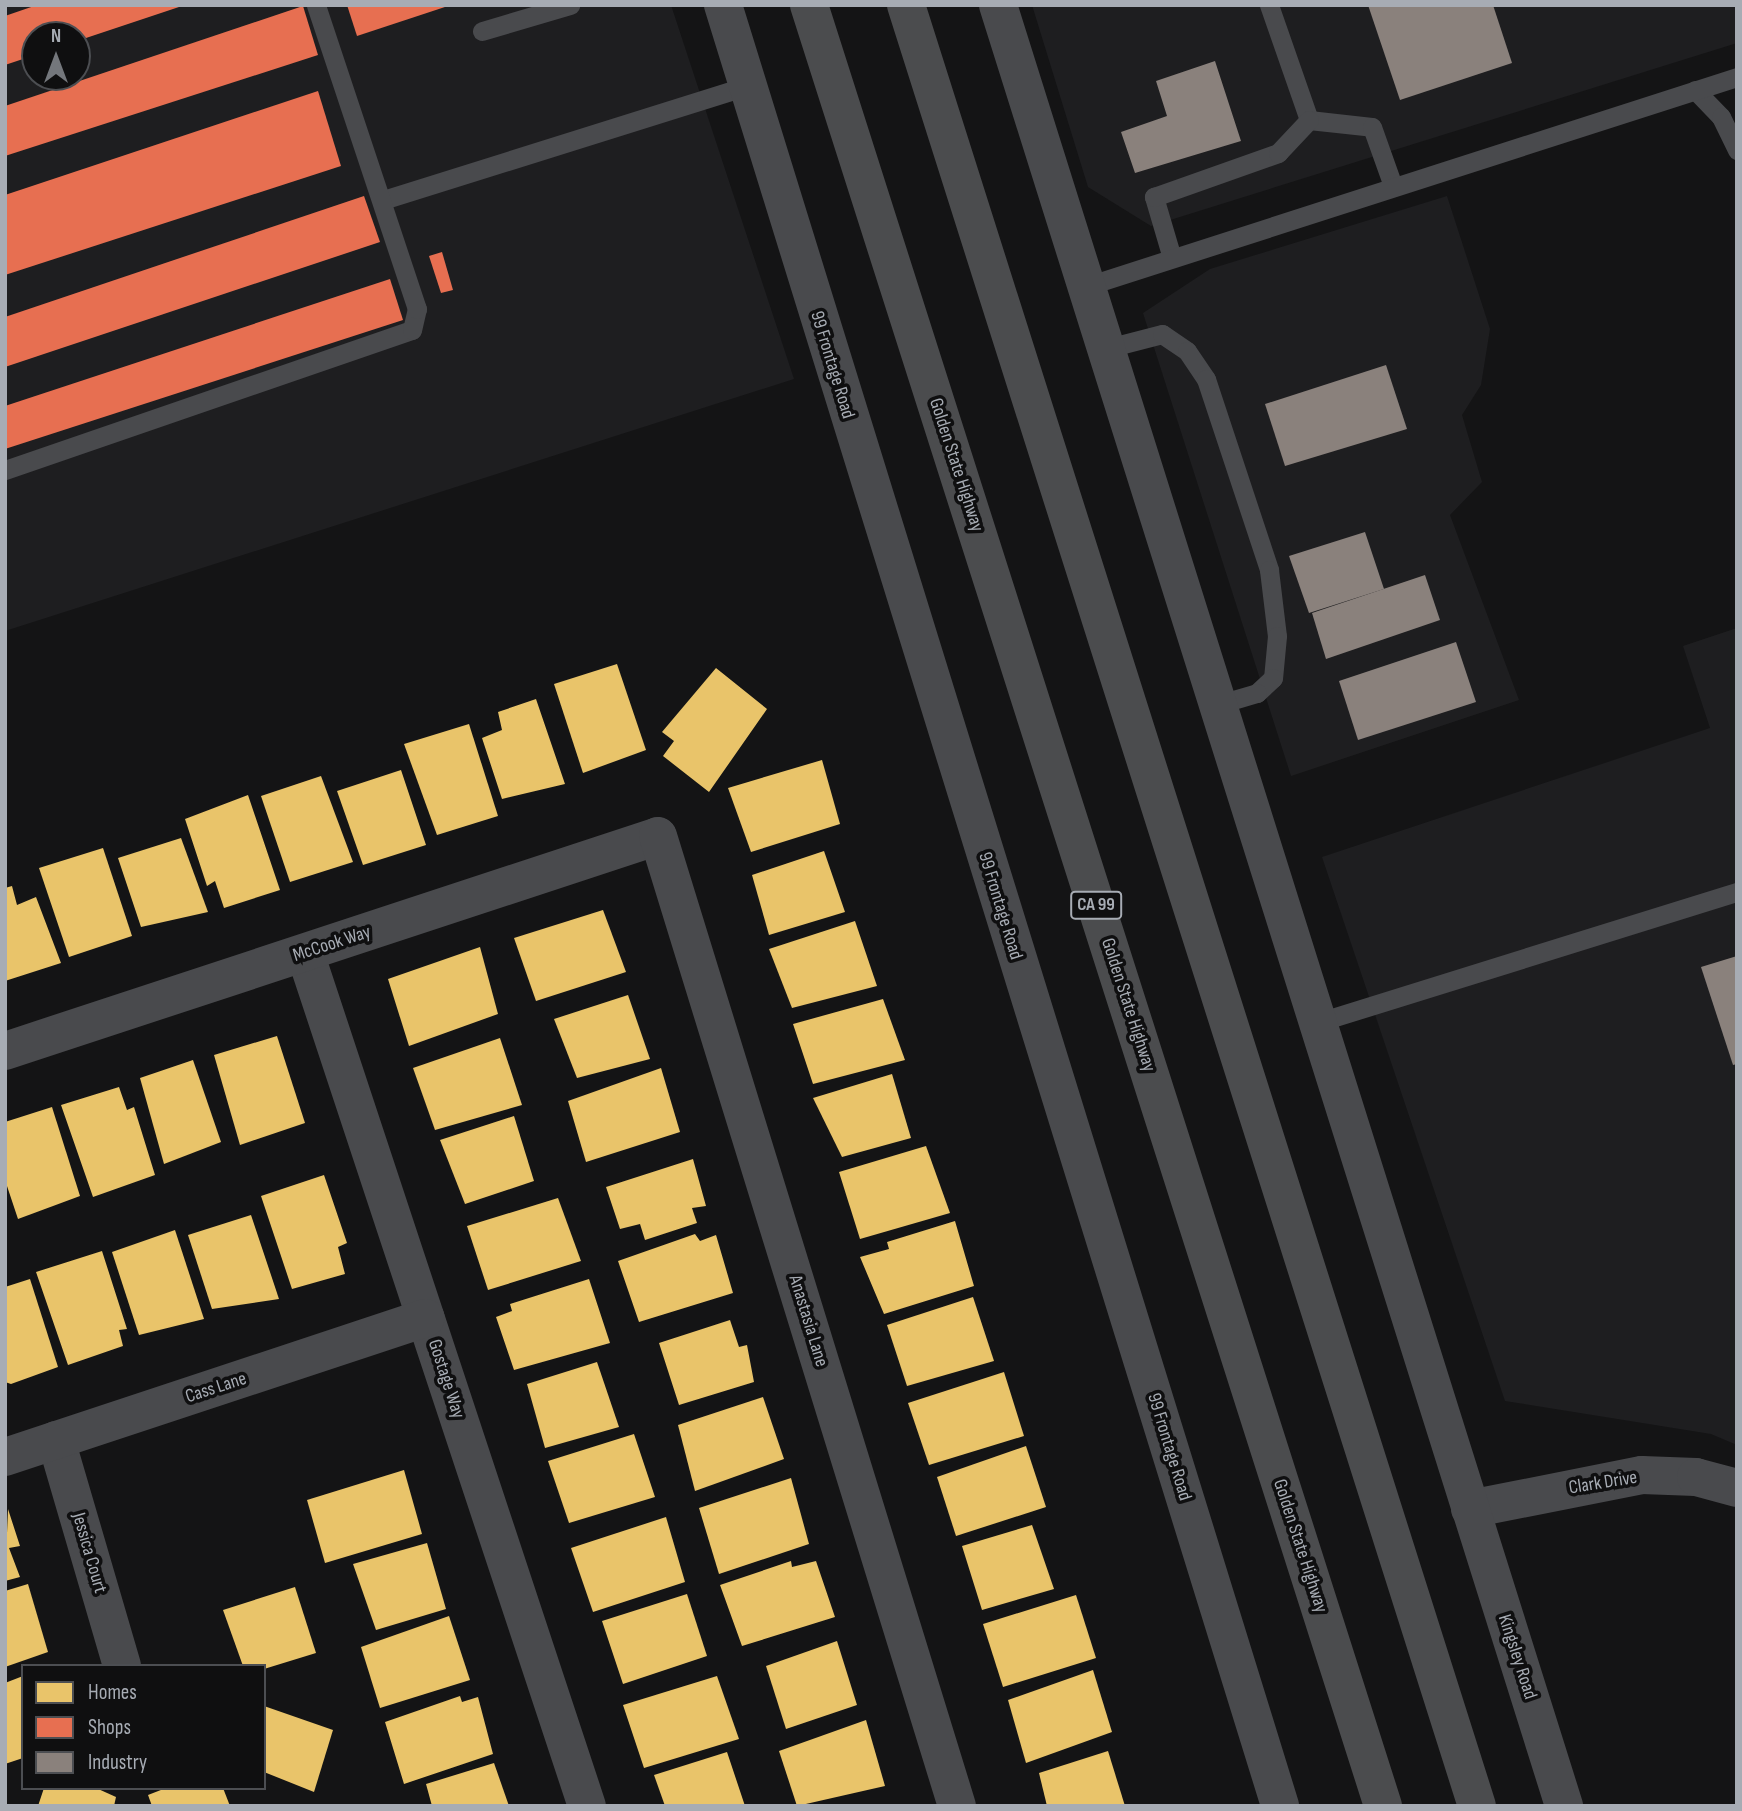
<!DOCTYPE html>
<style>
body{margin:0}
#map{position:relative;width:1742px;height:1811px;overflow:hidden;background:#141415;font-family:"Sofia Sans Condensed",sans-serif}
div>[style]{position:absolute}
.built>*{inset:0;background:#1e1e20}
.homes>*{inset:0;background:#e9c46a}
.shops>*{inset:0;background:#e76f51}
.industry>*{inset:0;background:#8a817c}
.service>*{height:19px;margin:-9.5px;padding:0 9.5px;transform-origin:9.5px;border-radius:9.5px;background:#494a4d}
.minor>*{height:38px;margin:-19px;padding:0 19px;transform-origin:19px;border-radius:19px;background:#494a4d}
.tertiary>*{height:38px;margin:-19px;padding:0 19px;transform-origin:19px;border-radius:19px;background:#494a4d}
.motorway>*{height:38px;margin:-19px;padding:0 19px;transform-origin:19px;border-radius:19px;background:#4b4c4e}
span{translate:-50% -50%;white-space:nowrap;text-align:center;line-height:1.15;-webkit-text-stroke:7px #0f0f10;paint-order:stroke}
.shield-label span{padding:2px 5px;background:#0f0f10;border:2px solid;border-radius:5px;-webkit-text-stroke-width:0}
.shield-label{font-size:18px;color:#a7acb4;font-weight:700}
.street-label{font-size:19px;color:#a7acb4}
.frame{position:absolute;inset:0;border:7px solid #a7acb4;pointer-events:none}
.legend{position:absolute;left:21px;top:1664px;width:245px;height:126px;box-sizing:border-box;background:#0f0f10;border:2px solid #4c4e52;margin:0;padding:9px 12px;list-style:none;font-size:21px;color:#a7acb4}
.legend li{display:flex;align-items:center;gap:14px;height:35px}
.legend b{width:35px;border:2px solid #4c4e52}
.north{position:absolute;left:21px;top:21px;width:70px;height:70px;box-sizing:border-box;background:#0f0f10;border:2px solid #4c4e52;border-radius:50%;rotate:0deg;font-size:19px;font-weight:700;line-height:28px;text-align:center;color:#a7acb4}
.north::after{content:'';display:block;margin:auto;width:24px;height:32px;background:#74777c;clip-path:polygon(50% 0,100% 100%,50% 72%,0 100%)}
</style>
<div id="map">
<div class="built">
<div style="clip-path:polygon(evenodd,5px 5px,671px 5px,794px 379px,5px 631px,5px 5px,35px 35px,77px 35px,77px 77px,35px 77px,35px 35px)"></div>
<div style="clip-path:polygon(1032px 5px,1737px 5px,1737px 43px,1151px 226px,1088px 187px)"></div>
<div style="clip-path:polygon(1447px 196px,1490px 329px,1481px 385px,1462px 415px,1482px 482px,1450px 515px,1519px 700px,1291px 776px,1143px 313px,1210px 269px)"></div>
<div style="clip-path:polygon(1737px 628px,1737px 1445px,1711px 1434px,1505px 1401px,1322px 857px,1710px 728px,1683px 646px)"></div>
</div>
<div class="homes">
<div style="clip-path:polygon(617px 664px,646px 750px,583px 773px,554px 684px)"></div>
<div style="clip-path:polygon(716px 668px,767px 709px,709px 792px,663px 756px,674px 741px,662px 732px)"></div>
<div style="clip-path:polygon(536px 699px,565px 784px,502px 799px,482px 738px,502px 730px,498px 712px)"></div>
<div style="clip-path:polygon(469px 724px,498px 816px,437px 835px,404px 744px)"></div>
<div style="clip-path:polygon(822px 760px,840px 824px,751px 852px,728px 788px)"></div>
<div style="clip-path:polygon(401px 770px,426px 845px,363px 865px,337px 791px)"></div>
<div style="clip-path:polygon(321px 776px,353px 862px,290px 882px,261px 796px)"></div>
<div style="clip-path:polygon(248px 795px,280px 890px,224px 908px,215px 881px,207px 886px,185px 819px)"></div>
<div style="clip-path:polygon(181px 838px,208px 912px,141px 927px,118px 858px)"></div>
<div style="clip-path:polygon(103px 848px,132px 936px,69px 957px,39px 868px)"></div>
<div style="clip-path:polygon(824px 851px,845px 912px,769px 935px,752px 875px)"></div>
<div style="clip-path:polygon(12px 886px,17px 905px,36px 897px,61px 963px,5px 981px,5px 888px)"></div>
<div style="clip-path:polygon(603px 910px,626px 972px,536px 1001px,514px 938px)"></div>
<div style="clip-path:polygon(855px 921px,877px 986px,792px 1008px,769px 949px)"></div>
<div style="clip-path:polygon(480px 947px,498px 1014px,409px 1046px,388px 979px)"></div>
<div style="clip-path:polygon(628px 995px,650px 1059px,577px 1078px,554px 1019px)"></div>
<div style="clip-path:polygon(883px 999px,905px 1060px,813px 1084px,793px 1024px)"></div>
<div style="clip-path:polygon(277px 1036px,305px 1123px,240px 1145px,214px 1055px)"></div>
<div style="clip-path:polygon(500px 1038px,522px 1105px,435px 1130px,413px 1068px)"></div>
<div style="clip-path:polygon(193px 1060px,221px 1142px,164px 1164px,140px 1078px)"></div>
<div style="clip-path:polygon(661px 1068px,680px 1132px,586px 1162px,568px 1101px)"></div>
<div style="clip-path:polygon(892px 1074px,911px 1138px,842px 1157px,813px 1098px)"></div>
<div style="clip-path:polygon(119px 1087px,127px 1110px,134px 1107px,155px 1175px,93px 1197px,61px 1105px)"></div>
<div style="clip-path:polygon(52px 1107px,80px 1196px,18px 1219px,5px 1180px,5px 1122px)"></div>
<div style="clip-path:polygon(514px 1116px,534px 1181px,465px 1204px,440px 1140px)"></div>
<div style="clip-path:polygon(926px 1146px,950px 1213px,860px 1239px,839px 1172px)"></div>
<div style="clip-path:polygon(693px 1159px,706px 1206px,692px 1208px,697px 1223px,645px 1240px,640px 1224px,620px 1229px,606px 1187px)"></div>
<div style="clip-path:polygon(324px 1175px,347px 1243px,338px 1247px,345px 1274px,292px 1289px,261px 1196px)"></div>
<div style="clip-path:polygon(558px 1198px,581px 1261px,488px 1290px,467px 1226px)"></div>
<div style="clip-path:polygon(251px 1215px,279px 1299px,212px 1309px,188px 1235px)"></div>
<div style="clip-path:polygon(955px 1221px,974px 1286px,884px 1314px,860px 1257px,889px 1249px,887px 1242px)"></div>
<div style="clip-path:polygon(175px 1230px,204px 1319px,139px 1335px,112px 1252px)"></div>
<div style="clip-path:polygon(695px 1234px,700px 1241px,716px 1235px,733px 1293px,639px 1322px,618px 1261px)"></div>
<div style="clip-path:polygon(102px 1251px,127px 1329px,119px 1330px,123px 1346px,68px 1365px,36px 1272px)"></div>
<div style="clip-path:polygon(30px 1279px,58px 1367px,11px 1384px,5px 1382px,5px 1287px)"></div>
<div style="clip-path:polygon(589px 1279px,610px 1343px,514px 1370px,496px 1317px,512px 1311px,510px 1304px)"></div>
<div style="clip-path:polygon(973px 1297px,994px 1361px,907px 1386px,887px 1325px)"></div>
<div style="clip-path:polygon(730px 1320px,739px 1347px,747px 1345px,754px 1382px,679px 1405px,659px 1343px)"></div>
<div style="clip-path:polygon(597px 1362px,619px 1427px,545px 1448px,527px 1384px)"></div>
<div style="clip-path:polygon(1004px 1372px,1024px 1436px,929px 1465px,908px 1403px)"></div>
<div style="clip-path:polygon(763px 1397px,784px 1459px,695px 1491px,678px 1425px)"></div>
<div style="clip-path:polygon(634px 1434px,655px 1497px,569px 1523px,548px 1461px)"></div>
<div style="clip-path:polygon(1026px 1446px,1046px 1507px,956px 1536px,937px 1477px)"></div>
<div style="clip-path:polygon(404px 1470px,422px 1534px,325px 1563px,307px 1500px)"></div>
<div style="clip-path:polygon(791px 1478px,809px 1544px,719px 1574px,699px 1508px)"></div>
<div style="clip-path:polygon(8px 1509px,20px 1546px,9px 1548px,20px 1577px,5px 1581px)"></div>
<div style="clip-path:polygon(666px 1517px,685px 1582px,593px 1612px,571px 1548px)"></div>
<div style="clip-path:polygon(1032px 1525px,1054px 1589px,982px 1610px,962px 1546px)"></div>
<div style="clip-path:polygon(427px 1543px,446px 1609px,376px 1630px,353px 1564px)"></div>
<div style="clip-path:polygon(791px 1561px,792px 1567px,816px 1561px,835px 1617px,742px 1646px,720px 1585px)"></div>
<div style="clip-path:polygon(28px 1584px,48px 1652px,5px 1667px,5px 1591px)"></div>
<div style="clip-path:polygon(295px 1587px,316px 1653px,264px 1669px,243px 1666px,223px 1610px)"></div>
<div style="clip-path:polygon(687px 1594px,707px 1656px,623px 1684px,602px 1621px)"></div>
<div style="clip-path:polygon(1076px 1595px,1096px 1658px,1003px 1687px,983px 1624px)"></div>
<div style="clip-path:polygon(449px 1616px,470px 1680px,380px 1708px,361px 1647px)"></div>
<div style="clip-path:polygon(837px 1641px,857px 1705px,786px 1729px,766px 1666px)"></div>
<div style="clip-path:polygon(1093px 1670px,1112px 1732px,1026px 1763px,1008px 1700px)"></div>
<div style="clip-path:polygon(23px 1676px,23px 1758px,5px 1764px,5px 1683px)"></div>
<div style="clip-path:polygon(717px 1676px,739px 1739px,644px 1768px,623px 1705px)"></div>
<div style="clip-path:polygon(460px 1696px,462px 1702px,478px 1697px,493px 1754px,404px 1784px,385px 1722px)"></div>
<div style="clip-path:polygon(264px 1706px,333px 1730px,314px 1792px,264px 1772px)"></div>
<div style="clip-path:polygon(866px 1720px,885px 1786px,797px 1806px,779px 1751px)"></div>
<div style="clip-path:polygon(1108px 1751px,1125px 1806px,1047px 1806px,1039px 1773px)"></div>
<div style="clip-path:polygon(727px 1752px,745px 1806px,665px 1806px,654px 1775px)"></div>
<div style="clip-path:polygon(494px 1763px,509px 1806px,432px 1806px,426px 1784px)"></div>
<div style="clip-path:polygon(44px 1788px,96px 1788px,116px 1797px,114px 1806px,38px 1806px)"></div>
<div style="clip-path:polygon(166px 1788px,223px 1788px,230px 1806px,152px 1806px,148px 1795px)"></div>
</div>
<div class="shops">
<div style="clip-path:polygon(37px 5px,182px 5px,182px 6px,77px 41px,77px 35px,35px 35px,35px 55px,5px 65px,5px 16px)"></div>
<div style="clip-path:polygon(347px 5px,448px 5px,448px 6px,357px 36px)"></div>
<div style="clip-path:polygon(303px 6px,318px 55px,5px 156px,5px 106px)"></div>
<div style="clip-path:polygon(318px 91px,341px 166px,5px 275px,5px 195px)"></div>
<div style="clip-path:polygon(364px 196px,380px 242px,5px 367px,5px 317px)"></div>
<div style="clip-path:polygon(442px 252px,453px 290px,441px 293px,429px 256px)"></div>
<div style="clip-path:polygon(390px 279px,403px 320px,5px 449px,5px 406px)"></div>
</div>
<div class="industry">
<div style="clip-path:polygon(1368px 5px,1493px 5px,1512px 63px,1400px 100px)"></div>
<div style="clip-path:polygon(1215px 61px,1241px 141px,1135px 173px,1121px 132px,1167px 116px,1156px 81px)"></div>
<div style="clip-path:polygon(1386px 365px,1407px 429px,1285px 466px,1265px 404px)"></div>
<div style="clip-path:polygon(1365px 532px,1384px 589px,1309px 613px,1289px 556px)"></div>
<div style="clip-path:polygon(1425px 575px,1440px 620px,1326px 659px,1312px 613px)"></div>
<div style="clip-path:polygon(1456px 642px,1476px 702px,1358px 740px,1339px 681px)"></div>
<div style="clip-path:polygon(1737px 956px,1737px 1064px,1733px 1065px,1701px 967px)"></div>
</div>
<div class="service">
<div style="left:1269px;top:5px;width:122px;rotate:70.8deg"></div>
<div style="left:482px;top:31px;width:92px;rotate:-16.5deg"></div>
<div style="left:1695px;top:90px;width:37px;rotate:46deg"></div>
<div style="left:1721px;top:117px;width:37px;rotate:64deg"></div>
<div style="left:1309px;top:120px;width:63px;rotate:6.3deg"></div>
<div style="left:1372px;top:127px;width:63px;rotate:70.4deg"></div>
<div style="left:383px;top:200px;width:384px;rotate:-17.4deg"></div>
<div style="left:1172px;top:258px;width:64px;rotate:-106.4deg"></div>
<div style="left:1154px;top:197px;width:132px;rotate:-19.5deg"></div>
<div style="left:1278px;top:153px;width:45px;rotate:-46.8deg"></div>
<div style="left:1084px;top:287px;width:686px;rotate:-17.83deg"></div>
<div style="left:1104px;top:349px;width:60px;rotate:-14.5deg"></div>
<div style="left:1162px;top:334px;width:30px;rotate:34deg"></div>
<div style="left:1187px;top:351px;width:34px;rotate:56deg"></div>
<div style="left:1206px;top:379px;width:201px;rotate:71.7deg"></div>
<div style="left:1269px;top:570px;width:66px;rotate:83.1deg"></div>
<div style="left:1277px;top:636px;width:42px;rotate:95.4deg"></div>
<div style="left:1273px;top:678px;width:22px;rotate:137deg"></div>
<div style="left:1257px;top:693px;width:43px;rotate:163.7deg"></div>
<div style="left:5px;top:470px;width:430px;rotate:-19deg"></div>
<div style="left:412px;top:330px;width:22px;rotate:-77deg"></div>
<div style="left:417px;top:309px;width:320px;rotate:-108.4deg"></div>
<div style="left:1319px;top:1022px;width:438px;rotate:-17.3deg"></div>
</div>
<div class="minor">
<div style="left:305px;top:953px;width:898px;rotate:71.71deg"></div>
<div style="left:5px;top:1051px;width:687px;rotate:-18.22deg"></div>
<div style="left:658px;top:836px;width:1015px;rotate:72.87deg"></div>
<div style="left:56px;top:1440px;width:235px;rotate:73.7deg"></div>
<div style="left:5px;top:1457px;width:443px;rotate:-18.3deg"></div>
<div style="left:1470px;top:1509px;width:175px;rotate:-11.2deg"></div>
<div style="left:1642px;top:1475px;width:54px;rotate:2.1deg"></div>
<div style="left:1696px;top:1477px;width:42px;rotate:15deg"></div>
</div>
<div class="tertiary">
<div style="left:723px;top:5px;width:1885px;rotate:72.81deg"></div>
<div style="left:998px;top:5px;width:1888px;rotate:72.55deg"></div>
</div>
<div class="motorway">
<div style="left:809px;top:5px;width:1890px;rotate:72.32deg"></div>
<div style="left:906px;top:5px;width:1889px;rotate:72.41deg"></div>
</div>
<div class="shield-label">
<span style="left:1096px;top:905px">CA 99</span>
</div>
<div class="street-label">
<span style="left:832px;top:365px;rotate:73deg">99 Frontage Road</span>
<span style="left:956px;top:465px;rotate:72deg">Golden State Highway</span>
<span style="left:1000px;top:906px;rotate:73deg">99 Frontage Road</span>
<span style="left:332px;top:944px;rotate:-18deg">McCook Way</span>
<span style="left:1128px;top:1005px;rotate:72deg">Golden State Highway</span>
<span style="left:808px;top:1321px;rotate:73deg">Anastasia Lane</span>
<span style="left:446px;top:1379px;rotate:72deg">Gostage Way</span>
<span style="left:216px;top:1388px;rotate:-18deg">Cass Lane</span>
<span style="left:1169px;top:1447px;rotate:73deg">99 Frontage Road</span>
<span style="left:1603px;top:1483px;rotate:-9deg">Clark Drive</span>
<span style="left:1300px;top:1546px;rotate:72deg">Golden State Highway</span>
<span style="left:89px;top:1553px;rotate:74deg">Jessica Court</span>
<span style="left:1517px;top:1657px;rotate:72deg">Kingsley Road</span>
</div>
<div class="frame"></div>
<ul class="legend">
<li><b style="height:19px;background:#e9c46a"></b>Homes</li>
<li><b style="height:19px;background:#e76f51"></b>Shops</li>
<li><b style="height:19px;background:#8a817c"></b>Industry</li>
</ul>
<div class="north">N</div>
</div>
